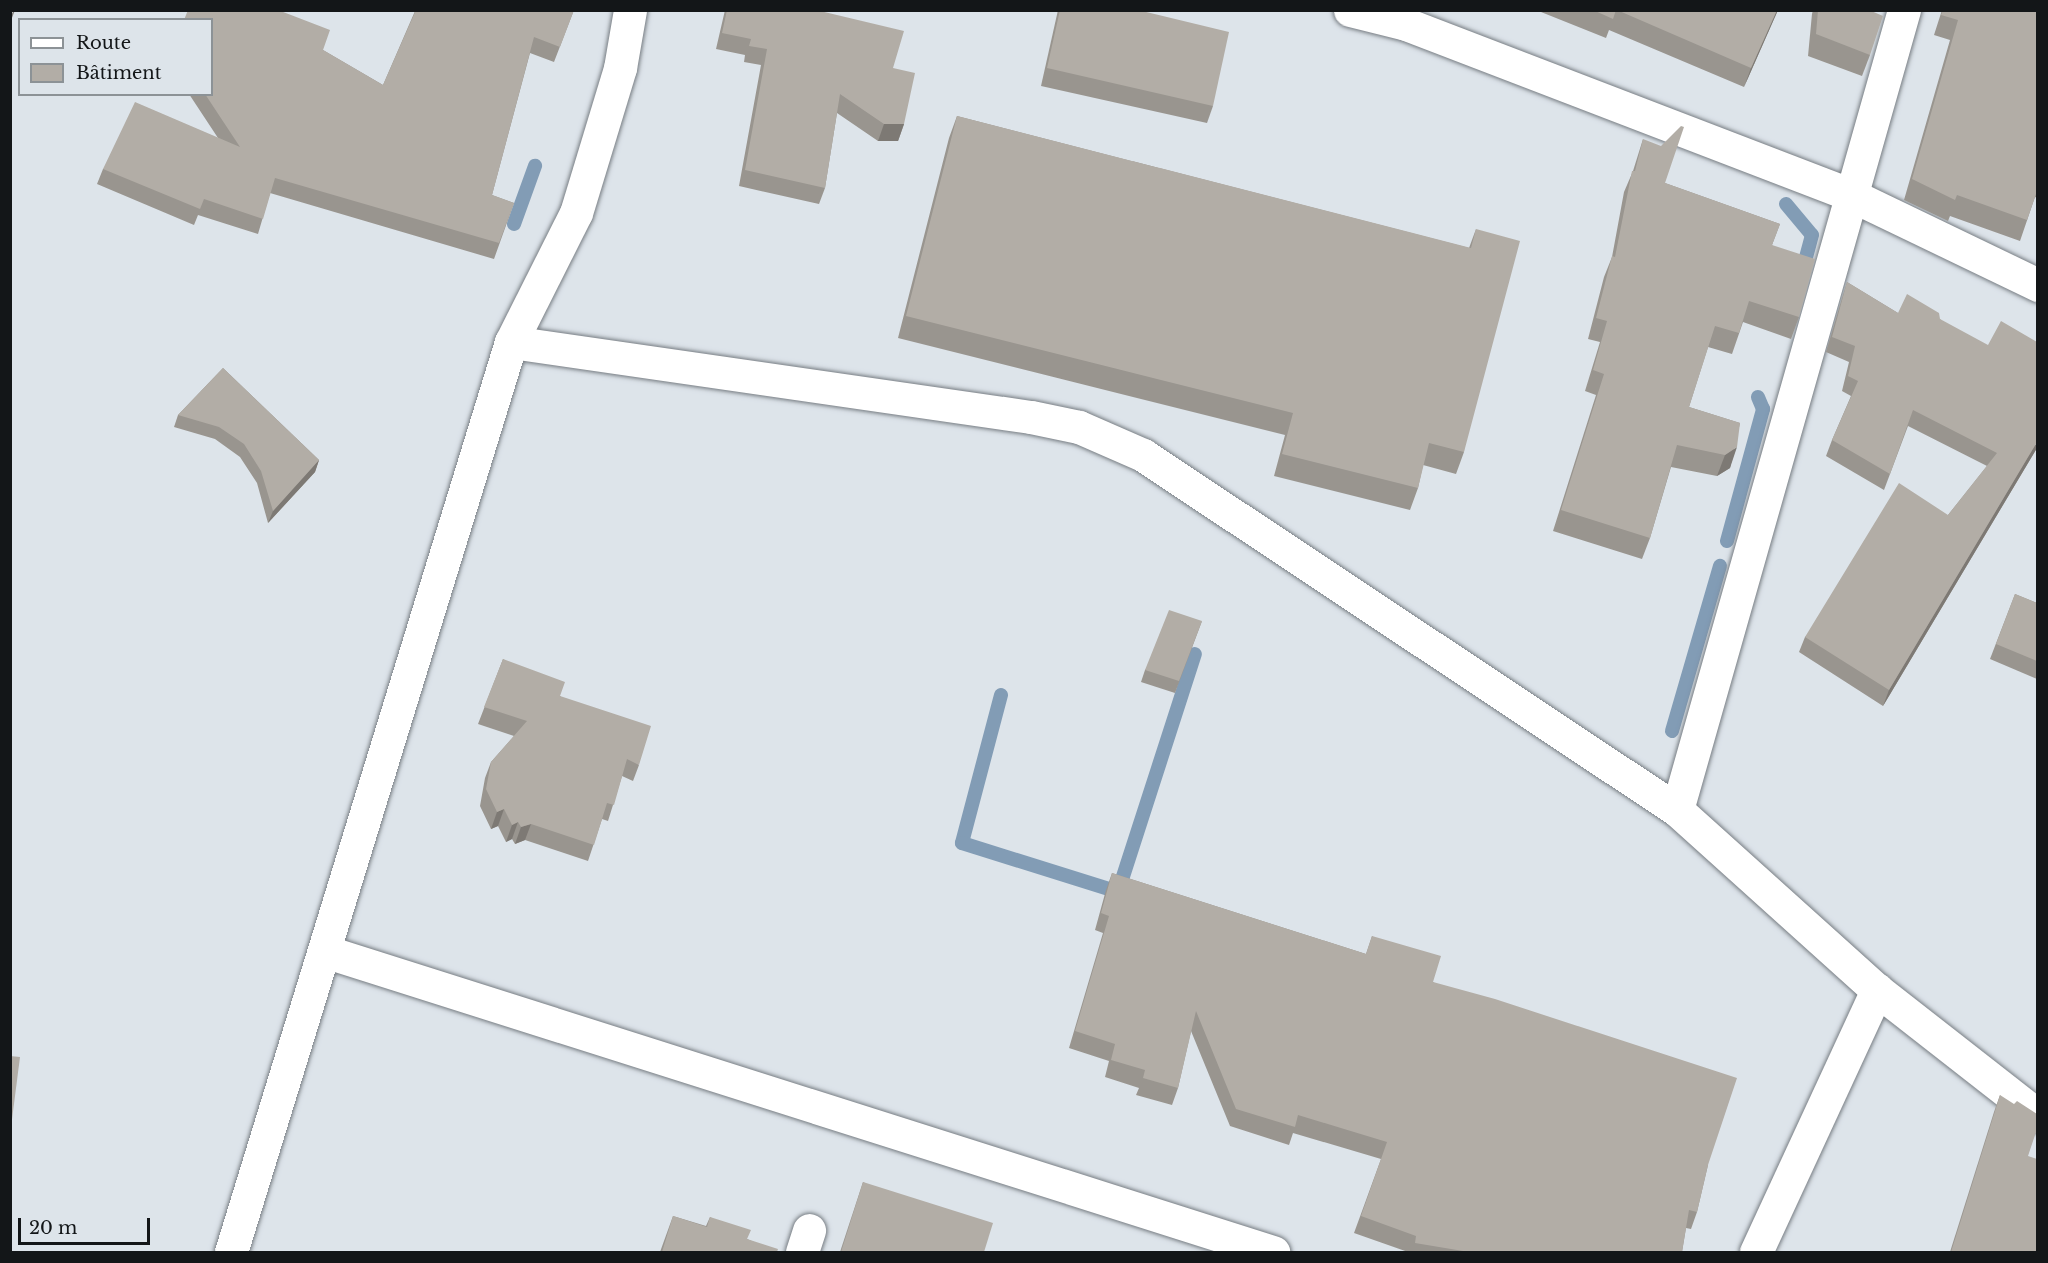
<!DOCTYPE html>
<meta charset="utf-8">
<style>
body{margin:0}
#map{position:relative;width:2048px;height:1263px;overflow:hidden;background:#dde4ea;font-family:"Libre Baskerville",serif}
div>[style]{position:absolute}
.stream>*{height:14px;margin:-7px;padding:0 7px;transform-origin:7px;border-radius:7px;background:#829cb5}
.roads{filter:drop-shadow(0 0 2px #777d83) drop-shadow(0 0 2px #777d83)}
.street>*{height:33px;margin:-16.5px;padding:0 16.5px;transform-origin:16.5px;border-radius:16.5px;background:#fff}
.wall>*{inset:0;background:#99958f}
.shaded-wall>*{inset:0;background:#7d7974}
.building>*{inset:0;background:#b2ada6}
span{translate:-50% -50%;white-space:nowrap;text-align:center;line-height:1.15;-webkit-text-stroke:6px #dde4ea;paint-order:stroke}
.frame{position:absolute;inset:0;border:12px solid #131618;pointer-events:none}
.legend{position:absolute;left:18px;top:18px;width:195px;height:78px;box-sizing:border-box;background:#dde4ea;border:2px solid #8c9296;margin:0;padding:8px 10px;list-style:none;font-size:18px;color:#131618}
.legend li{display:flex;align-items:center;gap:12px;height:30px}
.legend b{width:30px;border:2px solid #8c9296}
.scale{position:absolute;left:18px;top:1218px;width:132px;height:27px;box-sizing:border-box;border:3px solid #131618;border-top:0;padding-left:8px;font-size:18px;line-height:21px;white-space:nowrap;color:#131618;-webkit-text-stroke:4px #dde4ea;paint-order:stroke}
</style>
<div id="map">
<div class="stream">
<div style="left:1786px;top:204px;width:40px;rotate:50deg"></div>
<div style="left:1812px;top:235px;width:38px;rotate:105deg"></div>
<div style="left:514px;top:224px;width:62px;rotate:-70.1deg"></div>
<div style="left:1727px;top:541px;width:137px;rotate:-74.7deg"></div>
<div style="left:1763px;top:409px;width:13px;rotate:-113deg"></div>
<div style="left:1001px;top:695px;width:153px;rotate:104.8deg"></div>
<div style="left:962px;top:843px;width:164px;rotate:17.4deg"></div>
<div style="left:1118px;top:892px;width:250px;rotate:-72.1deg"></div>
<div style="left:1672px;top:731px;width:172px;rotate:-73.8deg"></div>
</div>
<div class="roads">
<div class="street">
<div style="left:1350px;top:10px;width:58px;rotate:14deg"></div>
<div style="left:1406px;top:24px;width:477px;rotate:21deg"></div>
<div style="left:1851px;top:195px;width:208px;rotate:25.7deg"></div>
<div style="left:511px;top:342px;width:525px;rotate:8.21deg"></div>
<div style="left:1031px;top:417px;width:49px;rotate:11.8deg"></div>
<div style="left:1079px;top:427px;width:70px;rotate:23.6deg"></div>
<div style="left:1143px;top:455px;width:641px;rotate:33.62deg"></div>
<div style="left:1677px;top:810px;width:269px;rotate:42deg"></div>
<div style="left:1877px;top:990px;width:204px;rotate:38deg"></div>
<div style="left:1677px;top:810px;width:832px;rotate:-74.16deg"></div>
<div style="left:324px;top:951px;width:996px;rotate:17.6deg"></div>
<div style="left:231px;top:1252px;width:952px;rotate:-72.9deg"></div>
<div style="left:511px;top:342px;width:144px;rotate:-63.3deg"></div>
<div style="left:576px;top:213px;width:152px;rotate:-73.1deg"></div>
<div style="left:620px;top:68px;width:59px;rotate:-80.2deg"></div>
<div style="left:802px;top:1252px;width:23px;rotate:-72deg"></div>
<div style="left:1756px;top:1252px;width:289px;rotate:-65.2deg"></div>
</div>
</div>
<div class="wall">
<div style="clip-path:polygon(412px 10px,574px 10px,554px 62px,530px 53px,492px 195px,514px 203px,494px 259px,270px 193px,258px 234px,198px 215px,194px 225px,97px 184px,103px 169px,218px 138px,189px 94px,212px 94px,323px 50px,383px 85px,415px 11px)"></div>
<div style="clip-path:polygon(725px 10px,816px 10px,893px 68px,904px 124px,898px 141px,878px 141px,837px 113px,825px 188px,819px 204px,739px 186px,761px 65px,744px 62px,745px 55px,716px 49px)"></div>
<div style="clip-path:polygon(1058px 10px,1138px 10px,1213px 106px,1207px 123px,1041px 86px)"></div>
<div style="clip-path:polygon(1536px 10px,1778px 10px,1744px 87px,1609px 30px,1606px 38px)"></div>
<div style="clip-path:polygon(1813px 10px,1869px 10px,1870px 55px,1862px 76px,1808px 56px,1812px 14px)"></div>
<div style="clip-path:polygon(1942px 10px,2037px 10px,2037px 198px,2035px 197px,2020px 241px,1950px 216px,1948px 221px,1904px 200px,1950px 40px,1934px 35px)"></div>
<div style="clip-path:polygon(957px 116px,1469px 248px,1476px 229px,1464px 452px,1456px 474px,1423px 465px,1418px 488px,1410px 510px,1274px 476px,1285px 435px,898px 338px,949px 138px)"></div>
<div style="clip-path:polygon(1643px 139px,1665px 183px,1780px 224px,1772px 245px,1799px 317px,1791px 339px,1743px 322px,1732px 354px,1708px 347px,1689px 407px,1740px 423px,1730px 468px,1717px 476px,1671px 467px,1650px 538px,1642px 559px,1553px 531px,1596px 395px,1585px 391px,1600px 342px,1588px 339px,1604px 277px,1612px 257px,1624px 192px,1633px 171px)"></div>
<div style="clip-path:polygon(1847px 282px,1898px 313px,1940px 319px,2037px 448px,1883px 706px,1799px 652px,1805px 637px,1948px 515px,1987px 466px,1908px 426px,1884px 490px,1826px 456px,1832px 440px,1851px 396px,1842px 391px,1849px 362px,1826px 352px,1842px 298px)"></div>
<div style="clip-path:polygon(223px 368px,319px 460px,315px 472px,268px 523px,257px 483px,240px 457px,215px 439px,174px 427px,178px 415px)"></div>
<div style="clip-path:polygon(2015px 594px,2037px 603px,2037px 679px,1990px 659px)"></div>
<div style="clip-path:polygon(1202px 621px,1175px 693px,1141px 682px,1145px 670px)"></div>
<div style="clip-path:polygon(503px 659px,560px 696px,639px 765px,633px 781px,622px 776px,608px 821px,602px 819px,588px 861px,525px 840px,515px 844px,512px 839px,506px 842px,498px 826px,491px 829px,480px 806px,485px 778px,491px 762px,514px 736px,478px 724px)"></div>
<div style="clip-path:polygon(1112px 873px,1366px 954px,1372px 936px,1433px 982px,1708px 1165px,1697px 1212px,1691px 1229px,1686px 1228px,1682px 1252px,1408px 1252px,1354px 1233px,1381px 1159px,1293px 1133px,1289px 1145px,1230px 1126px,1191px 1031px,1178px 1088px,1172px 1105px,1136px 1095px,1139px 1088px,1105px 1077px,1109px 1061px,1069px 1048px,1103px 933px,1095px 930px,1106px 890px)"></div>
<div style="clip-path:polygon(2000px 1095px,2028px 1156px,2037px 1252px,1950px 1252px,1994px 1112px)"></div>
<div style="clip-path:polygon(863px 1182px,984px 1252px,840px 1252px)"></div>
<div style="clip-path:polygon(673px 1216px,706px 1226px,710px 1217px,747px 1239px,777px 1252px,660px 1252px)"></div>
</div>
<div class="shaded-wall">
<div style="clip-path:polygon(14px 10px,15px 10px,10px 23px,10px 17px)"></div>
<div style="clip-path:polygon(1777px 10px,1778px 10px,1744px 87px,1751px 68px)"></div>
<div style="clip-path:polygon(884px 124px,904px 124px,898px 141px,878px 141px)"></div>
<div style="clip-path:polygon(2037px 442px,2037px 448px,1883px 706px,1889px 690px)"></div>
<div style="clip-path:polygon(1737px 447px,1730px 468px,1717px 476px,1725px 455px)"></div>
<div style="clip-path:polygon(319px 460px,315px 472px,268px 523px,273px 511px)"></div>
<div style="clip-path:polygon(504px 809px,498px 826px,491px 829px,497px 812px)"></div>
<div style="clip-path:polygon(518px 822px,512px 839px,506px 842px,512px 825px)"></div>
<div style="clip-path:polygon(531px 824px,525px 840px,515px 844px,521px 827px)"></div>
</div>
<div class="building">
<div style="clip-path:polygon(188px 10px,278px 10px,330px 30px,323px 50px,383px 85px,416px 10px,574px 10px,560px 47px,534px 37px,492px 195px,514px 203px,499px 243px,275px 178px,263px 219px,204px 199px,200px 209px,103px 169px,135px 102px,240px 147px,205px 94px,212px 94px,212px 20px,184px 20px)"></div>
<div style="clip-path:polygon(727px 10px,816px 10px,904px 31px,893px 68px,915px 73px,904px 124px,884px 124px,840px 94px,825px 188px,745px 170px,767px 49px,749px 46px,751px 39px,722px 33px)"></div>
<div style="clip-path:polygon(1060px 10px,1138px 10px,1229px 32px,1213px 106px,1047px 68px)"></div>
<div style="clip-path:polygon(1593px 10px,1616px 10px,1613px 19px)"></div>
<div style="clip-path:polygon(1617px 10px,1777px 10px,1751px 68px)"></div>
<div style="clip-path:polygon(1818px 10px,1869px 10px,1883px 16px,1870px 55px,1816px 34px)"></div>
<div style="clip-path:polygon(1943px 10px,2037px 10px,2037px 191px,2027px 220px,1957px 195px,1955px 200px,1912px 179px,1958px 20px,1941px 15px)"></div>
<div style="clip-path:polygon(957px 116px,1471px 248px,1476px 229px,1520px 241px,1464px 452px,1429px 443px,1418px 488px,1282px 454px,1293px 413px,906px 316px)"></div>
<div style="clip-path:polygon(1681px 126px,1684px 127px,1665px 183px,1780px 224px,1772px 245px,1815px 259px,1799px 317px,1749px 301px,1739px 333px,1715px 326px,1689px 407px,1740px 423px,1737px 447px,1725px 455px,1677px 445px,1650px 538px,1561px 510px,1604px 374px,1593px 370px,1607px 321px,1596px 318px,1612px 256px,1615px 257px,1632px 171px,1635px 171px,1643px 139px,1661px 146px)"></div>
<div style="clip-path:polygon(1847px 282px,1898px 313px,1907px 294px,1939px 313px,1940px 319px,1988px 345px,2001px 321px,2037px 342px,2037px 442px,1889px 690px,1805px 637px,1899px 483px,1948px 515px,1997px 453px,1913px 410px,1890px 474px,1832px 440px,1858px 381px,1848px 376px,1855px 346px,1832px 337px)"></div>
<div style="clip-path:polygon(223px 368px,319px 460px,273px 511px,261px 471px,244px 444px,219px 427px,178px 415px)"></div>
<div style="clip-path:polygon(2015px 594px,2037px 603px,2037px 661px,1996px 644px)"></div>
<div style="clip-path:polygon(1169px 610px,1202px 621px,1179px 681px,1145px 670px)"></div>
<div style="clip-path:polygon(503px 659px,565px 682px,560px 696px,651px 726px,639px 765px,627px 759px,614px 805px,607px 803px,594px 845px,531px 824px,521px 827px,518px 822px,512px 825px,504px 809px,497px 812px,486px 789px,491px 762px,527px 721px,484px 707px)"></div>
<div style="clip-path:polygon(1112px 873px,1366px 954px,1372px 936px,1441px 956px,1433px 982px,1495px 999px,1737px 1078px,1708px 1165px,1697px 1212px,1689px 1210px,1682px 1252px,1469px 1252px,1415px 1243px,1416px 1236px,1361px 1216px,1387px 1142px,1298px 1115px,1295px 1127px,1236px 1109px,1196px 1011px,1178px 1088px,1143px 1078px,1145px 1070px,1111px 1060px,1115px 1044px,1075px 1031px,1109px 916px,1101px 913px)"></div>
<div style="clip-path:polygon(10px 1056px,20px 1057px,10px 1135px)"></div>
<div style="clip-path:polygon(2000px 1095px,2014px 1104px,2017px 1101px,2037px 1114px,2037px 1129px,2028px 1156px,2037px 1159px,2037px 1252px,1951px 1252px)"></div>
<div style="clip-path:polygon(863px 1182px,993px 1223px,984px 1252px,841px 1252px)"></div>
<div style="clip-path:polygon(673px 1216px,707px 1227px,710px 1217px,751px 1230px,747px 1239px,778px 1249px,777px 1252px,662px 1252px)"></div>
</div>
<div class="frame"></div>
<ul class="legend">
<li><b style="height:8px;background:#fff"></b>Route</li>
<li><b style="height:16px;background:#b2ada6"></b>Bâtiment</li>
</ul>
<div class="scale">20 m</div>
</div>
